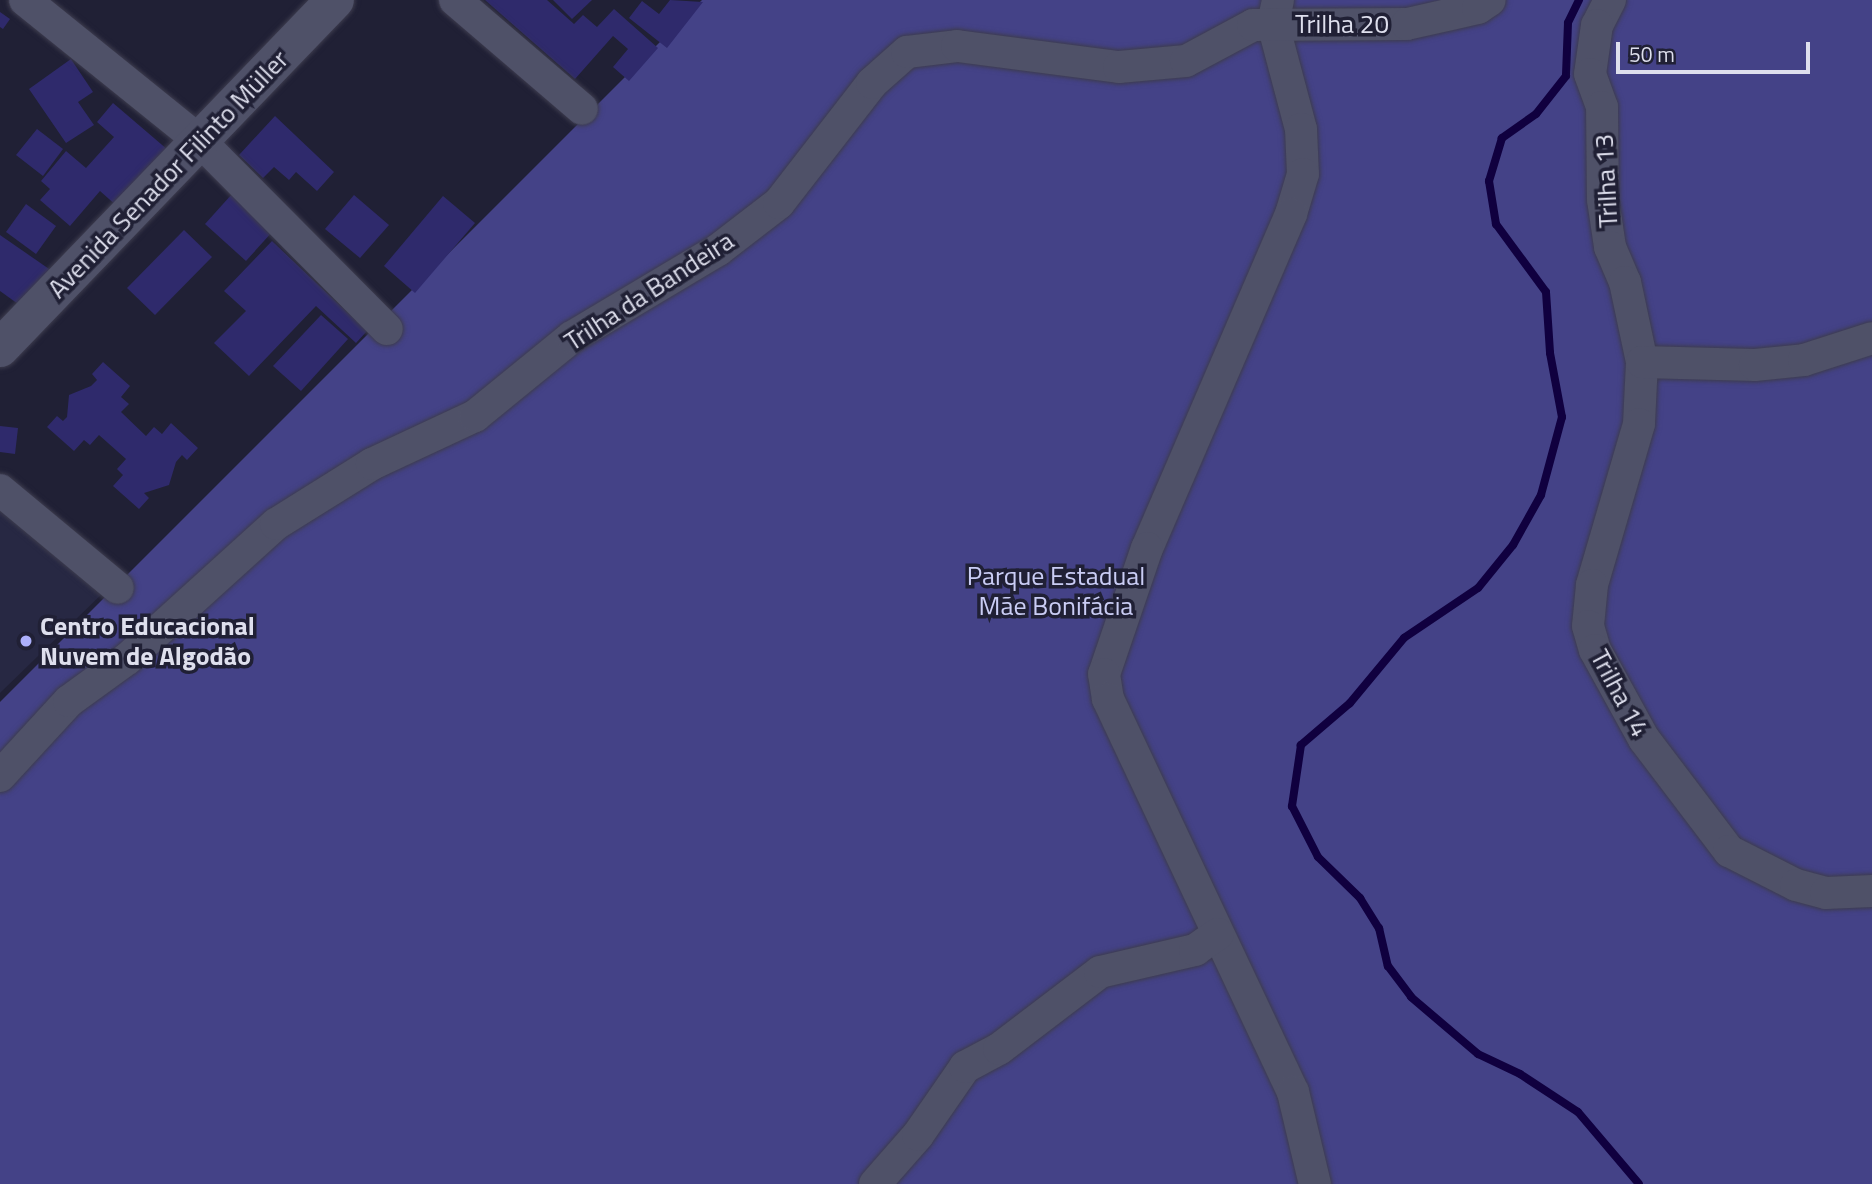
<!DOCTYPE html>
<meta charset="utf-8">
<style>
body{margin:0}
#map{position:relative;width:1872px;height:1184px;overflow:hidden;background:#202035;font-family:"Titillium Web",sans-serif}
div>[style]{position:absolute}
.built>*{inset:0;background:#272843}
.forest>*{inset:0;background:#444287}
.stream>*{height:8px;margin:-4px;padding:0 4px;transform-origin:4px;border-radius:4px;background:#10003f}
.building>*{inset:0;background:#2f2a6c}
.roads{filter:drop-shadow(0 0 2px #3d3c4e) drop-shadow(0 0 2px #3d3c4e)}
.minor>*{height:32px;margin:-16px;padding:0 16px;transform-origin:16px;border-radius:16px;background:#4f5168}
.tertiary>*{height:38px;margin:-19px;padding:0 19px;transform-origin:19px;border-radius:19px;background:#4f5168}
.dots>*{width:19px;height:19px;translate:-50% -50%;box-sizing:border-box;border:4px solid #202035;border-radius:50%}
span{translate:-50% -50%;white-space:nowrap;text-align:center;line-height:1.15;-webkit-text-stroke:7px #202035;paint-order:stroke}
.street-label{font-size:26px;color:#dedfed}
.park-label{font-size:26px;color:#cacdf5}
.poi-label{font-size:26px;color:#dedfed;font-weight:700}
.left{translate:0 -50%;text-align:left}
.scale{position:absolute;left:1616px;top:42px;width:194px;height:32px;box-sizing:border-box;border:4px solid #dedfed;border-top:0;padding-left:9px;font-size:21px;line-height:24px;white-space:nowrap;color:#dedfed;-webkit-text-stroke:5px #202035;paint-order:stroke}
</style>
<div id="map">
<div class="built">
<div style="clip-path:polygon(0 497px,106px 590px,0 693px)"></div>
</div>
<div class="forest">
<div style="clip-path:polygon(702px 0,1872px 0,1872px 1184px,0 1184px,0 702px)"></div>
</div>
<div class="stream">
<div style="left:1579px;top:0;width:25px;rotate:116deg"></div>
<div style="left:1568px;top:23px;width:53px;rotate:92.2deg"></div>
<div style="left:1566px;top:76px;width:48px;rotate:128.3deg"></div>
<div style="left:1536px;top:114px;width:42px;rotate:144.8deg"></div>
<div style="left:1502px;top:138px;width:45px;rotate:106.8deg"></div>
<div style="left:1489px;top:181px;width:44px;rotate:80.8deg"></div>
<div style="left:1496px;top:224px;width:84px;rotate:53.7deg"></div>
<div style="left:1546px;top:292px;width:61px;rotate:86.2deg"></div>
<div style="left:1550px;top:353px;width:65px;rotate:79.4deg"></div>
<div style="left:1562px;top:417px;width:81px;rotate:105.1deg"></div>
<div style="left:1541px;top:495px;width:57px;rotate:119.2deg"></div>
<div style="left:1513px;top:545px;width:55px;rotate:129.1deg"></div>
<div style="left:1478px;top:588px;width:89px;rotate:146deg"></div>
<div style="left:1404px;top:638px;width:85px;rotate:129.7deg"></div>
<div style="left:1350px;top:703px;width:65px;rotate:139.4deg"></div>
<div style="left:1301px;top:745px;width:62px;rotate:98.4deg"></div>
<div style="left:1292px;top:806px;width:57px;rotate:63deg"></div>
<div style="left:1318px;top:857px;width:59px;rotate:44.3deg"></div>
<div style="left:1360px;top:898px;width:36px;rotate:58deg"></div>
<div style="left:1379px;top:928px;width:39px;rotate:77deg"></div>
<div style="left:1388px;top:966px;width:39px;rotate:53deg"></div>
<div style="left:1411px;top:997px;width:88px;rotate:40.4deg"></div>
<div style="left:1478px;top:1054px;width:47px;rotate:25.5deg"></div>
<div style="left:1520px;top:1074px;width:69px;rotate:33.2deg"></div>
<div style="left:1578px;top:1112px;width:94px;rotate:49.7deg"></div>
</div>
<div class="building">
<div style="clip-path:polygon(485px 0,547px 0,574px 24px,583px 15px,597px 27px,614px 9px,658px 48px,629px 81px,613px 67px,628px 49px,613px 36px,575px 79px)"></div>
<div style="clip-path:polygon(553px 0,592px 0,572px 19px)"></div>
<div style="clip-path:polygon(670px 0,703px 2px,667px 48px,629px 18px,642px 1px,659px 14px)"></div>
<div style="clip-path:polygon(0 12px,10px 19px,3px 29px,0 27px)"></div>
<div style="clip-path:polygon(71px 59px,93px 92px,78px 102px,94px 125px,66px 143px,29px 89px)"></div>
<div style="clip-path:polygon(113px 103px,168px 150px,118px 207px,100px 191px,70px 226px,40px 200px,50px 189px,41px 181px,66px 151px,86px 168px,114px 137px,97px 122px)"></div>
<div style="clip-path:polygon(275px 116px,334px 172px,317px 191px,296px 172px,289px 180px,274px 167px,263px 178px,239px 155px)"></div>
<div style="clip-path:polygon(37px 129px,63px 149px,43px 176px,16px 155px)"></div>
<div style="clip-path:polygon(232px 194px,273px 231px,246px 261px,205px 224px)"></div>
<div style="clip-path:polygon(354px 195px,389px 225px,360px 258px,325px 229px)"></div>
<div style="clip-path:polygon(443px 196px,475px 223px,415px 293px,384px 266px)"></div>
<div style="clip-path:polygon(26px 204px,56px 226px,36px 254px,6px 232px)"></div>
<div style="clip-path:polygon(184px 230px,212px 257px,155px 315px,127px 288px)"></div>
<div style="clip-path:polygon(0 235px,52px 271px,25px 309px,0 291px)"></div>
<div style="clip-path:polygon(272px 241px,367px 331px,356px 343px,316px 306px,249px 376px,214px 343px,246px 311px,224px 291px)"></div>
<div style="clip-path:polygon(321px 315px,348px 339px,301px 391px,273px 366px)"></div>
<div style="clip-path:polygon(103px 362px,130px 386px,121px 397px,129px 404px,121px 412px,146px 436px,154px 427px,162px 434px,171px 423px,198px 448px,187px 460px,182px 455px,176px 462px,169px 485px,144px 493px,149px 498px,139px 509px,113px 486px,123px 475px,117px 469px,126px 459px,99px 435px,90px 445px,84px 440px,74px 451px,47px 427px,57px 416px,63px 421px,67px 417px,69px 395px,91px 386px,97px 380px,92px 374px)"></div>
<div style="clip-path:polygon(0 426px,18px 428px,15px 454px,0 452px)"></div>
</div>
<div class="roads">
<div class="minor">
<div style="left:25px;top:0;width:225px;rotate:38.9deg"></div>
<div style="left:200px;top:141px;width:265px;rotate:45.2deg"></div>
<div style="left:455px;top:0;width:167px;rotate:40.6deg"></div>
<div style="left:1278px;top:0;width:25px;rotate:102deg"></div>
<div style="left:1273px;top:24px;width:109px;rotate:75.1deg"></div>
<div style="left:1301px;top:129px;width:45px;rotate:87.5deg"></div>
<div style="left:1303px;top:174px;width:42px;rotate:106.7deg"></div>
<div style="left:1291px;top:214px;width:364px;rotate:113.3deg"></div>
<div style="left:1147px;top:548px;width:133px;rotate:108.8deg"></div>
<div style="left:1104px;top:674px;width:25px;rotate:81deg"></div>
<div style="left:1108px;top:699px;width:434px;rotate:64.8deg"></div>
<div style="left:1293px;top:1092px;width:95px;rotate:76.6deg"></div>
<div style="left:1610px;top:0;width:28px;rotate:117deg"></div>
<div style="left:1597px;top:25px;width:49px;rotate:98.1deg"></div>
<div style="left:1590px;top:74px;width:35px;rotate:70deg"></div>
<div style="left:1602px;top:107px;width:93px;rotate:89.4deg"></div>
<div style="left:1603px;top:200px;width:48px;rotate:81.5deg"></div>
<div style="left:1610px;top:247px;width:38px;rotate:67deg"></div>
<div style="left:1625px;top:282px;width:82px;rotate:78deg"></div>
<div style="left:1642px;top:362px;width:62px;rotate:92.8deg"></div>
<div style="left:1639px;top:424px;width:168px;rotate:106.3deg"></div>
<div style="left:1592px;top:585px;width:41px;rotate:95.6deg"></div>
<div style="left:1588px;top:626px;width:25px;rotate:74deg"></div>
<div style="left:1595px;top:650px;width:102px;rotate:61.2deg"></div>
<div style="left:1644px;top:739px;width:141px;rotate:52.8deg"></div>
<div style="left:1729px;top:851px;width:75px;rotate:26.9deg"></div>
<div style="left:1796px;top:885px;width:31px;rotate:15deg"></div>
<div style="left:1826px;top:893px;width:46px;rotate:-2.5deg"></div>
<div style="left:1642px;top:362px;width:113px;rotate:1.5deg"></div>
<div style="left:1755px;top:365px;width:49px;rotate:-5.8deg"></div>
<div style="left:1804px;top:360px;width:71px;rotate:-17.9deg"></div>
<div style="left:0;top:490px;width:153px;rotate:39.7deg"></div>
<div style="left:0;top:776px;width:102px;rotate:-47.4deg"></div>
<div style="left:69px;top:701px;width:72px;rotate:-35.9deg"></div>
<div style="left:127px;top:659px;width:201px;rotate:-42.2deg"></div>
<div style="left:276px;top:524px;width:113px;rotate:-32deg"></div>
<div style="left:372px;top:464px;width:114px;rotate:-25deg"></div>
<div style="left:475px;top:416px;width:125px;rotate:-39.2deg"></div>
<div style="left:572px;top:337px;width:170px;rotate:-30.8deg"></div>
<div style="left:718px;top:250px;width:77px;rotate:-37.6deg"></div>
<div style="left:779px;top:203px;width:152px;rotate:-52.2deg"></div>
<div style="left:872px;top:83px;width:47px;rotate:-41.5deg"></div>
<div style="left:907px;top:52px;width:50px;rotate:-6.8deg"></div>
<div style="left:957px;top:46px;width:163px;rotate:7.4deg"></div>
<div style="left:1119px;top:67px;width:67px;rotate:-5.1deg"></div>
<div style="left:1186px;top:61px;width:76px;rotate:-28.2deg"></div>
<div style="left:1253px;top:25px;width:154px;rotate:-0.4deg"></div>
<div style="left:1407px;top:24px;width:73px;rotate:-12.7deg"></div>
<div style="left:1478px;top:8px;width:14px;rotate:-34deg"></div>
<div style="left:875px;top:1184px;width:65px;rotate:-48.7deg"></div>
<div style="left:918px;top:1135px;width:83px;rotate:-55.3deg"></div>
<div style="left:965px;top:1067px;width:38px;rotate:-28deg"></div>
<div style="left:999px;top:1049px;width:127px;rotate:-37.3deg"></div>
<div style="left:1100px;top:972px;width:98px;rotate:-13deg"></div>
<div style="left:1195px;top:950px;width:28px;rotate:-35deg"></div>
</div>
<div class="tertiary">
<div style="left:0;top:348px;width:483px;rotate:-46.1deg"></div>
</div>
</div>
<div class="dots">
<div style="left:26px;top:641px;background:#acaffb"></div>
</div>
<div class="street-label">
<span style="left:1342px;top:24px">Trilha 20</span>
<span style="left:168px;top:174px;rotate:-46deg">Avenida Senador Filinto Müller</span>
<span style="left:1606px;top:181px;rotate:-93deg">Trilha 13</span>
<span style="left:649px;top:291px;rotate:-33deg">Trilha da Bandeira</span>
<span style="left:1620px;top:693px;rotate:62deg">Trilha 14</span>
</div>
<div class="park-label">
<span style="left:1056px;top:591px">Parque Estadual<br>Mãe Bonifácia</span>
</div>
<div class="poi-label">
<span class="left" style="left:40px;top:641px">Centro Educacional<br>Nuvem de Algodão</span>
</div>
<div class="scale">50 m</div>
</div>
